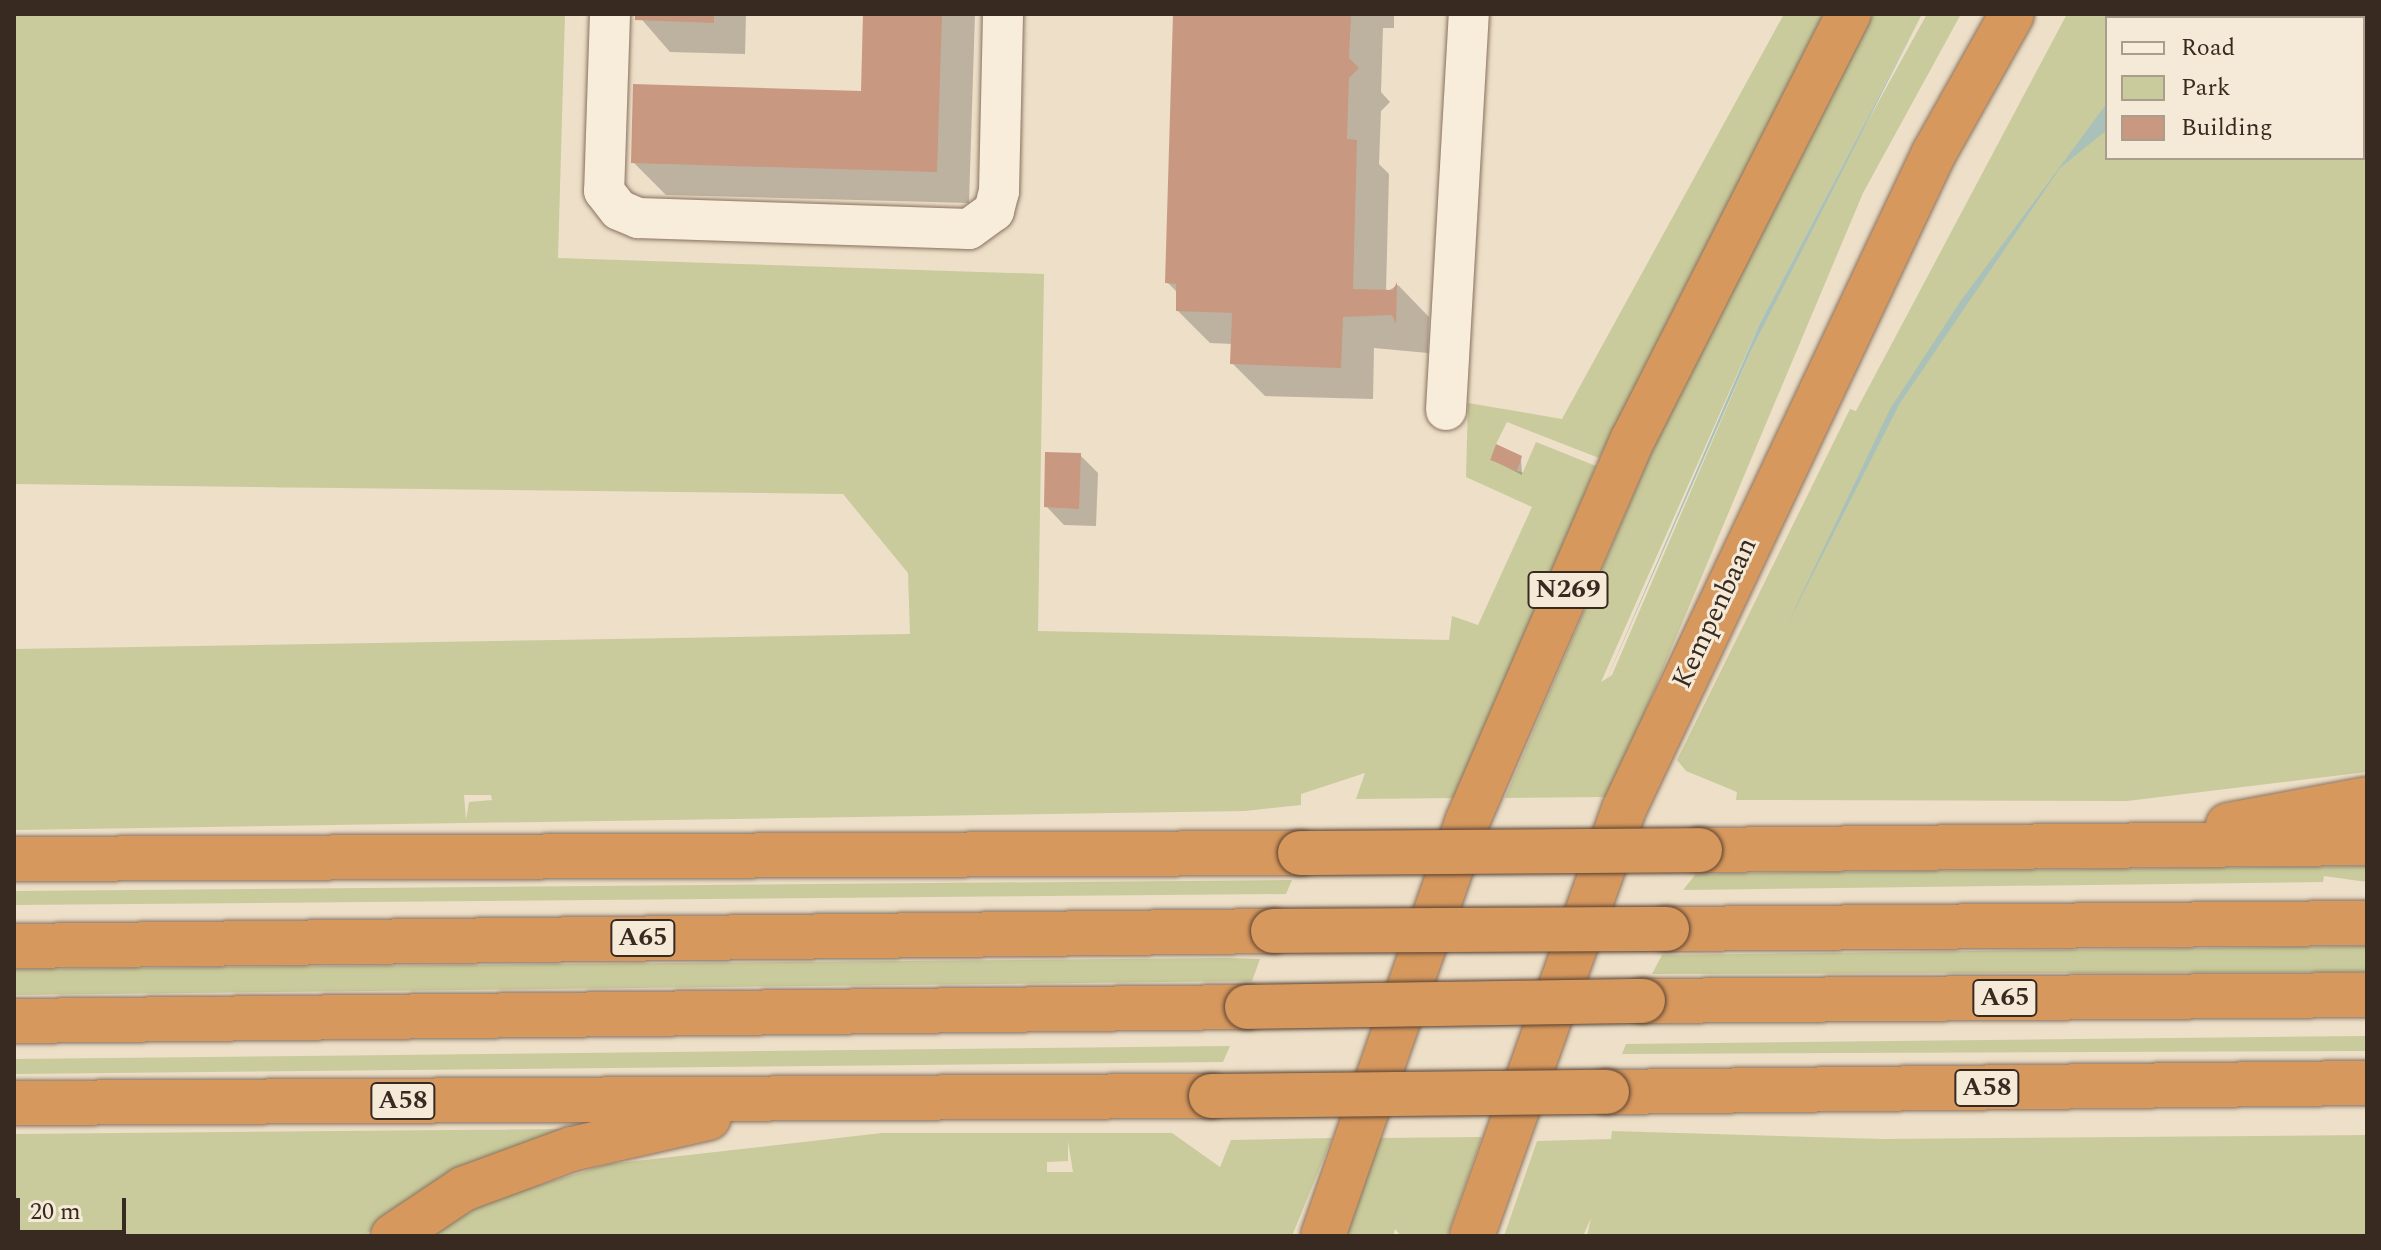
<!DOCTYPE html>
<style>
body{margin:0}
#map{position:relative;width:2381px;height:1250px;overflow:hidden;background:#eddfc8;font-family:Spectral,serif}
div>[style]{position:absolute}
.green>*{inset:0;background:#c9cb9c}
.water>*{inset:0;background:#a9c1b8}
.shadow>*{inset:0;background:#0003}
.building>*{inset:0;background:#c99880}
.roads{filter:drop-shadow(0 0 2px #88715e) drop-shadow(0 0 2px #88715e)}
.minor>*{height:40px;margin:-20px;padding:0 20px;transform-origin:20px;border-radius:20px;background:#f8eddb}
.highway>*{height:44px;margin:-22px;padding:0 22px;transform-origin:22px;border-radius:22px;background:#d7985e}
.bridges{filter:drop-shadow(0 0 2px #564031) drop-shadow(0 0 2px #564031)}
.highway-bridge>*{height:44px;margin:-22px;padding:0 22px;transform-origin:22px;border-radius:22px;background:#d7985e}
span{translate:-50% -50%;white-space:nowrap;text-align:center;line-height:1.15;-webkit-text-stroke:6px #f4ead7;paint-order:stroke}
.shield-label span{padding:2px 6px;background:#f4ead7;border:2px solid;border-radius:6px;-webkit-text-stroke-width:0}
.shield-label{font-size:26px;color:#392a21;font-weight:700}
.street-label{font-size:28px;color:#392a21}
.frame{position:absolute;inset:0;border:16px solid #392a21;pointer-events:none}
.legend{position:absolute;left:2105px;top:16px;width:260px;height:144px;box-sizing:border-box;background:#f4ead7;border:2px solid #a99d8e;margin:0;padding:10px 14px;list-style:none;font-size:24px;color:#392a21}
.legend li{display:flex;align-items:center;gap:16px;height:40px}
.legend b{width:40px;border:2px solid #a99d8e}
.scale{position:absolute;left:16px;top:1198px;width:110px;height:36px;box-sizing:border-box;border:4px solid #392a21;border-top:0;padding-left:10px;font-size:24px;line-height:28px;white-space:nowrap;color:#392a21;-webkit-text-stroke:6px #f4ead7;paint-order:stroke}
</style>
<div id="map">
<div class="green">
<div style="clip-path:polygon(evenodd,14px 14px,565px 14px,558px 258px,1044px 274px,1038px 631px,1449px 640px,1452px 616px,1478px 625px,1532px 507px,1466px 477px,1468px 403px,1562px 419px,1784px 14px,1824px 14px,1599px 458px,1507px 422px,1496px 444px,1490px 460px,1516px 471px,1523px 472px,1536px 442px,1596px 466px,1457px 798px,1356px 799px,1365px 773px,1301px 794px,1301px 805px,1245px 811px,14px 830px,14px 649px,910px 634px,908px 573px,843px 494px,14px 484px,14px 14px,464px 795px,491px 795px,492px 800px,469px 802px,466px 820px,464px 795px)"></div>
<div style="clip-path:polygon(1873px 14px,1922px 14px,1759px 325px,1601px 682px,1612px 675px,1751px 351px,1844px 164px,1927px 14px,1961px 14px,1863px 193px,1609px 797px,1505px 798px,1673px 401px)"></div>
<div style="clip-path:polygon(evenodd,2067px 14px,2367px 14px,2367px 772px,2127px 801px,1736px 800px,1737px 792px,1686px 771px,1677px 760px,1850px 409px,1856px 411px,2067px 14px,2107px 18px,2363px 18px,2363px 158px,2107px 158px,2107px 18px)"></div>
<div style="clip-path:polygon(2367px 866px,2367px 882px,2324px 876px,2323px 882px,1683px 890px,1695px 875px,1723px 873px)"></div>
<div style="clip-path:polygon(1292px 880px,1286px 894px,14px 905px,14px 891px)"></div>
<div style="clip-path:polygon(2367px 946px,2367px 972px,1652px 974px,1662px 955px)"></div>
<div style="clip-path:polygon(1226px 958px,1260px 959px,1252px 981px,14px 995px,14px 969px)"></div>
<div style="clip-path:polygon(2367px 1036px,2367px 1051px,1622px 1054px,1626px 1044px)"></div>
<div style="clip-path:polygon(1230px 1046px,1223px 1062px,14px 1074px,14px 1059px)"></div>
<div style="clip-path:polygon(569px 1129px,415px 1197px,364px 1236px,14px 1236px,14px 1134px)"></div>
<div style="clip-path:polygon(1612px 1131px,1882px 1139px,2367px 1135px,2367px 1236px,1587px 1236px,1591px 1218px,1583px 1236px,1504px 1236px,1537px 1141px,1611px 1139px)"></div>
<div style="clip-path:polygon(evenodd,882px 1133px,1172px 1133px,1220px 1167px,1231px 1140px,1332px 1138px,1292px 1236px,425px 1236px,493px 1199px,609px 1164px,882px 1133px,1068px 1141px,1073px 1172px,1047px 1172px,1047px 1162px,1068px 1161px,1068px 1141px)"></div>
<div style="clip-path:polygon(1482px 1137px,1447px 1236px,1401px 1236px,1395px 1229px,1393px 1236px,1345px 1236px,1379px 1138px)"></div>
</div>
<div class="water">
<div style="clip-path:polygon(1922px 14px,1751px 351px,1603px 688px,1759px 325px)"></div>
<div style="clip-path:polygon(2193px 14px,2328px 14px,2341px 18px,2191px 18px)"></div>
<div style="clip-path:polygon(2107px 103px,2107px 130px,2060px 168px,1900px 403px,1786px 627px,1890px 409px,1960px 302px)"></div>
</div>
<div class="shadow">
<div style="clip-path:polygon(637px 14px,746px 14px,745px 54px,670px 52px)"></div>
<div style="clip-path:polygon(866px 14px,975px 14px,969px 203px,666px 195px,633px 162px,863px 93px)"></div>
<div style="clip-path:polygon(1175px 14px,1394px 14px,1394px 28px,1383px 28px,1381px 92px,1390px 102px,1381px 111px,1379px 164px,1389px 174px,1386px 292px,1398px 285px,1429px 317px,1428px 353px,1374px 348px,1373px 399px,1265px 396px,1233px 364px,1233px 344px,1210px 343px,1178px 311px,1178px 293px,1167px 282px)"></div>
<div style="clip-path:polygon(1080px 455px,1098px 473px,1096px 526px,1064px 525px,1046px 506px)"></div>
<div style="clip-path:polygon(1521px 457px,1522px 475px,1492px 460px)"></div>
</div>
<div class="building">
<div style="clip-path:polygon(635px 14px,714px 14px,714px 23px,635px 20px)"></div>
<div style="clip-path:polygon(863px 14px,942px 14px,937px 172px,631px 163px,633px 84px,861px 91px)"></div>
<div style="clip-path:polygon(1173px 14px,1351px 14px,1349px 58px,1359px 68px,1349px 78px,1347px 139px,1357px 140px,1353px 289px,1393px 290px,1397px 282px,1396px 324px,1392px 315px,1343px 317px,1341px 368px,1230px 364px,1232px 313px,1176px 311px,1176px 284px,1165px 283px)"></div>
<div style="clip-path:polygon(1496px 444px,1522px 456px,1517px 471px,1490px 460px)"></div>
<div style="clip-path:polygon(1045px 452px,1081px 453px,1079px 509px,1044px 507px)"></div>
</div>
<div class="roads">
<div class="minor">
<div style="left:610px;top:14px;width:177px;rotate:91.9deg"></div>
<div style="left:604px;top:191px;width:24px;rotate:52deg"></div>
<div style="left:619px;top:210px;width:21px;rotate:23deg"></div>
<div style="left:638px;top:218px;width:331px;rotate:1.9deg"></div>
<div style="left:969px;top:229px;width:31px;rotate:-36deg"></div>
<div style="left:994px;top:211px;width:21px;rotate:-76deg"></div>
<div style="left:999px;top:191px;width:177px;rotate:-88.7deg"></div>
<div style="left:1446px;top:410px;width:397px;rotate:-86.7deg"></div>
</div>
<div class="highway">
<div style="left:2228px;top:825px;width:141px;rotate:-10.6deg"></div>
<div style="left:1700px;top:850px;width:667px;rotate:-0.6deg"></div>
<div style="left:14px;top:859px;width:1286px;rotate:-0.27deg"></div>
<div style="left:1667px;top:929px;width:700px;rotate:-0.49deg"></div>
<div style="left:14px;top:946px;width:1259px;rotate:-0.68deg"></div>
<div style="left:1643px;top:1001px;width:724px;rotate:-0.47deg"></div>
<div style="left:14px;top:1021px;width:1233px;rotate:-0.65deg"></div>
<div style="left:1607px;top:1092px;width:760px;rotate:-0.68deg"></div>
<div style="left:14px;top:1103px;width:1197px;rotate:-0.34deg"></div>
<div style="left:393px;top:1236px;width:84px;rotate:-33.9deg"></div>
<div style="left:463px;top:1189px;width:116px;rotate:-20.2deg"></div>
<div style="left:572px;top:1149px;width:140px;rotate:-12.8deg"></div>
<div style="left:1323px;top:1236px;width:438px;rotate:-70.8deg"></div>
<div style="left:1467px;top:822px;width:417px;rotate:-66.6deg"></div>
<div style="left:1633px;top:439px;width:477px;rotate:-63.1deg"></div>
<div style="left:1472px;top:1236px;width:453px;rotate:-70.4deg"></div>
<div style="left:1624px;top:809px;width:726px;rotate:-64.71deg"></div>
<div style="left:1934px;top:153px;width:159px;rotate:-60.7deg"></div>
</div>
</div>
<div class="bridges">
<div class="highway-bridge">
<div style="left:1300px;top:853px;width:400px;rotate:-0.4deg"></div>
<div style="left:1273px;top:931px;width:394px;rotate:-0.3deg"></div>
<div style="left:1247px;top:1007px;width:396px;rotate:-0.9deg"></div>
<div style="left:1211px;top:1096px;width:396px;rotate:-0.6deg"></div>
</div>
</div>
<div class="shield-label">
<span style="left:1568px;top:590px">N269</span>
<span style="left:643px;top:938px">A65</span>
<span style="left:2005px;top:998px">A65</span>
<span style="left:1987px;top:1088px">A58</span>
<span style="left:403px;top:1101px">A58</span>
</div>
<div class="street-label">
<span style="left:1715px;top:613px;rotate:-65deg">Kempenbaan</span>
</div>
<div class="frame"></div>
<ul class="legend">
<li><b style="height:10px;background:#f8eddb"></b>Road</li>
<li><b style="height:22px;background:#c9cb9c"></b>Park</li>
<li><b style="height:22px;background:#c99880"></b>Building</li>
</ul>
<div class="scale">20 m</div>
</div>
